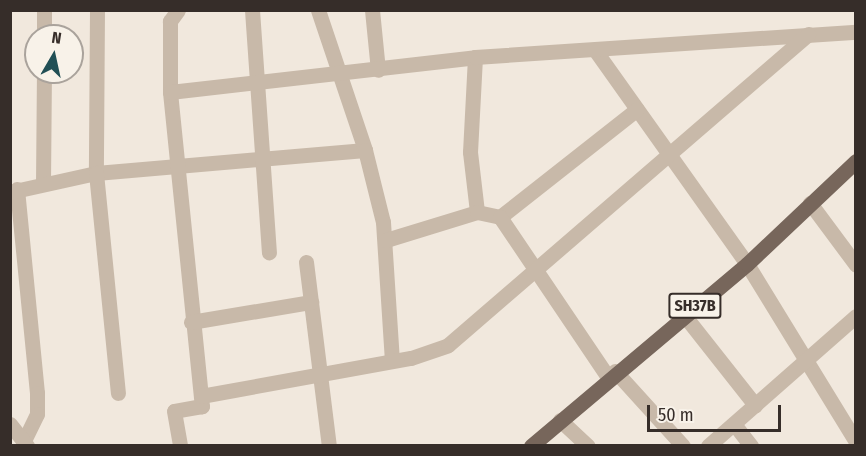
<!DOCTYPE html>
<style>
body{margin:0}
#map{position:relative;width:866px;height:456px;overflow:hidden;background:#f1e8dd;font-family:"Fira Sans Condensed",sans-serif}
div>[style]{position:absolute}
.street>*{height:15px;margin:-7.5px;padding:0 7.5px;transform-origin:7.5px;border-radius:7.5px;background:#c8b9a9}
.primary>*{height:15px;margin:-7.5px;padding:0 7.5px;transform-origin:7.5px;border-radius:7.5px;background:#77665b}
span{translate:-50% -50%;white-space:nowrap;text-align:center;line-height:1.15;-webkit-text-stroke:4.5px #f8f2e9;paint-order:stroke}
.shield-label span{padding:2px 4px;background:#f8f2e9;border:2px solid;border-radius:4px;-webkit-text-stroke-width:0}
.shield-label{font-size:16px;color:#362d29;font-weight:700}
.frame{position:absolute;inset:0;border:12px solid #362d29;pointer-events:none}
.north{position:absolute;left:24px;top:24px;width:60px;height:60px;box-sizing:border-box;background:#f8f2e9;border:2px solid #aaa39c;border-radius:50%;rotate:9deg;font-size:16px;font-weight:700;line-height:24px;text-align:center;color:#362d29}
.north::after{content:'';display:block;margin:auto;width:21px;height:27px;background:#214f55;clip-path:polygon(50% 0,100% 100%,50% 72%,0 100%)}
.scale{position:absolute;left:647px;top:405px;width:134px;height:27px;box-sizing:border-box;border:3px solid #362d29;border-top:0;padding-left:8px;font-size:18px;line-height:21px;white-space:nowrap;color:#362d29;-webkit-text-stroke:4px #f8f2e9;paint-order:stroke}
</style>
<div id="map">
<div class="street">
<div style="left:97px;top:10px;width:163px;rotate:90.4deg"></div>
<div style="left:96px;top:173px;width:270px;rotate:-4.9deg"></div>
<div style="left:178px;top:10px;width:14px;rotate:126deg"></div>
<div style="left:170px;top:21px;width:71px;rotate:90deg"></div>
<div style="left:170px;top:92px;width:316px;rotate:84.2deg"></div>
<div style="left:202px;top:406px;width:28px;rotate:170deg"></div>
<div style="left:174px;top:411px;width:36px;rotate:80deg"></div>
<div style="left:252px;top:10px;width:243px;rotate:86deg"></div>
<div style="left:318px;top:10px;width:148px;rotate:71.4deg"></div>
<div style="left:365px;top:150px;width:74px;rotate:76deg"></div>
<div style="left:383px;top:222px;width:138px;rotate:86.3deg"></div>
<div style="left:372px;top:10px;width:60px;rotate:84.3deg"></div>
<div style="left:44px;top:36px;width:26px;rotate:-90deg"></div>
<div style="left:595px;top:50px;width:262px;rotate:54.6deg"></div>
<div style="left:747px;top:264px;width:209px;rotate:58.5deg"></div>
<div style="left:475px;top:57px;width:95px;rotate:93deg"></div>
<div style="left:470px;top:152px;width:60px;rotate:83.3deg"></div>
<div style="left:170px;top:92px;width:307px;rotate:-6.5deg"></div>
<div style="left:475px;top:57px;width:382px;rotate:-3.8deg"></div>
<div style="left:43px;top:183px;width:111px;rotate:-89.5deg"></div>
<div style="left:17px;top:189px;width:205px;rotate:84.4deg"></div>
<div style="left:37px;top:393px;width:21px;rotate:90deg"></div>
<div style="left:37px;top:414px;width:30px;rotate:116deg"></div>
<div style="left:10px;top:192px;width:88px;rotate:-12.5deg"></div>
<div style="left:96px;top:173px;width:221px;rotate:84.3deg"></div>
<div style="left:810px;top:203px;width:77px;rotate:53.4deg"></div>
<div style="left:500px;top:217px;width:174px;rotate:-38.2deg"></div>
<div style="left:386px;top:240px;width:95px;rotate:-17.1deg"></div>
<div style="left:477px;top:212px;width:24px;rotate:12deg"></div>
<div style="left:500px;top:217px;width:193px;rotate:56deg"></div>
<div style="left:306px;top:262px;width:185px;rotate:82.9deg"></div>
<div style="left:684px;top:315px;width:115px;rotate:51.7deg"></div>
<div style="left:191px;top:322px;width:122px;rotate:-9.5deg"></div>
<div style="left:615px;top:371px;width:101px;rotate:47.8deg"></div>
<div style="left:201px;top:396px;width:213px;rotate:-10.3deg"></div>
<div style="left:411px;top:358px;width:39px;rotate:-19deg"></div>
<div style="left:448px;top:345px;width:476px;rotate:-40.8deg"></div>
<div style="left:560px;top:420px;width:38px;rotate:43deg"></div>
<div style="left:10px;top:424px;width:28px;rotate:52deg"></div>
<div style="left:734px;top:424px;width:28px;rotate:52deg"></div>
<div style="left:708px;top:446px;width:197px;rotate:-41.3deg"></div>
</div>
<div class="primary">
<div style="left:531px;top:446px;width:282px;rotate:-40.1deg"></div>
<div style="left:747px;top:264px;width:150px;rotate:-43.4deg"></div>
</div>
<div class="shield-label">
<span style="left:695px;top:306px">SH37B</span>
</div>
<div class="frame"></div>
<div class="north">N</div>
<div class="scale">50 m</div>
</div>
